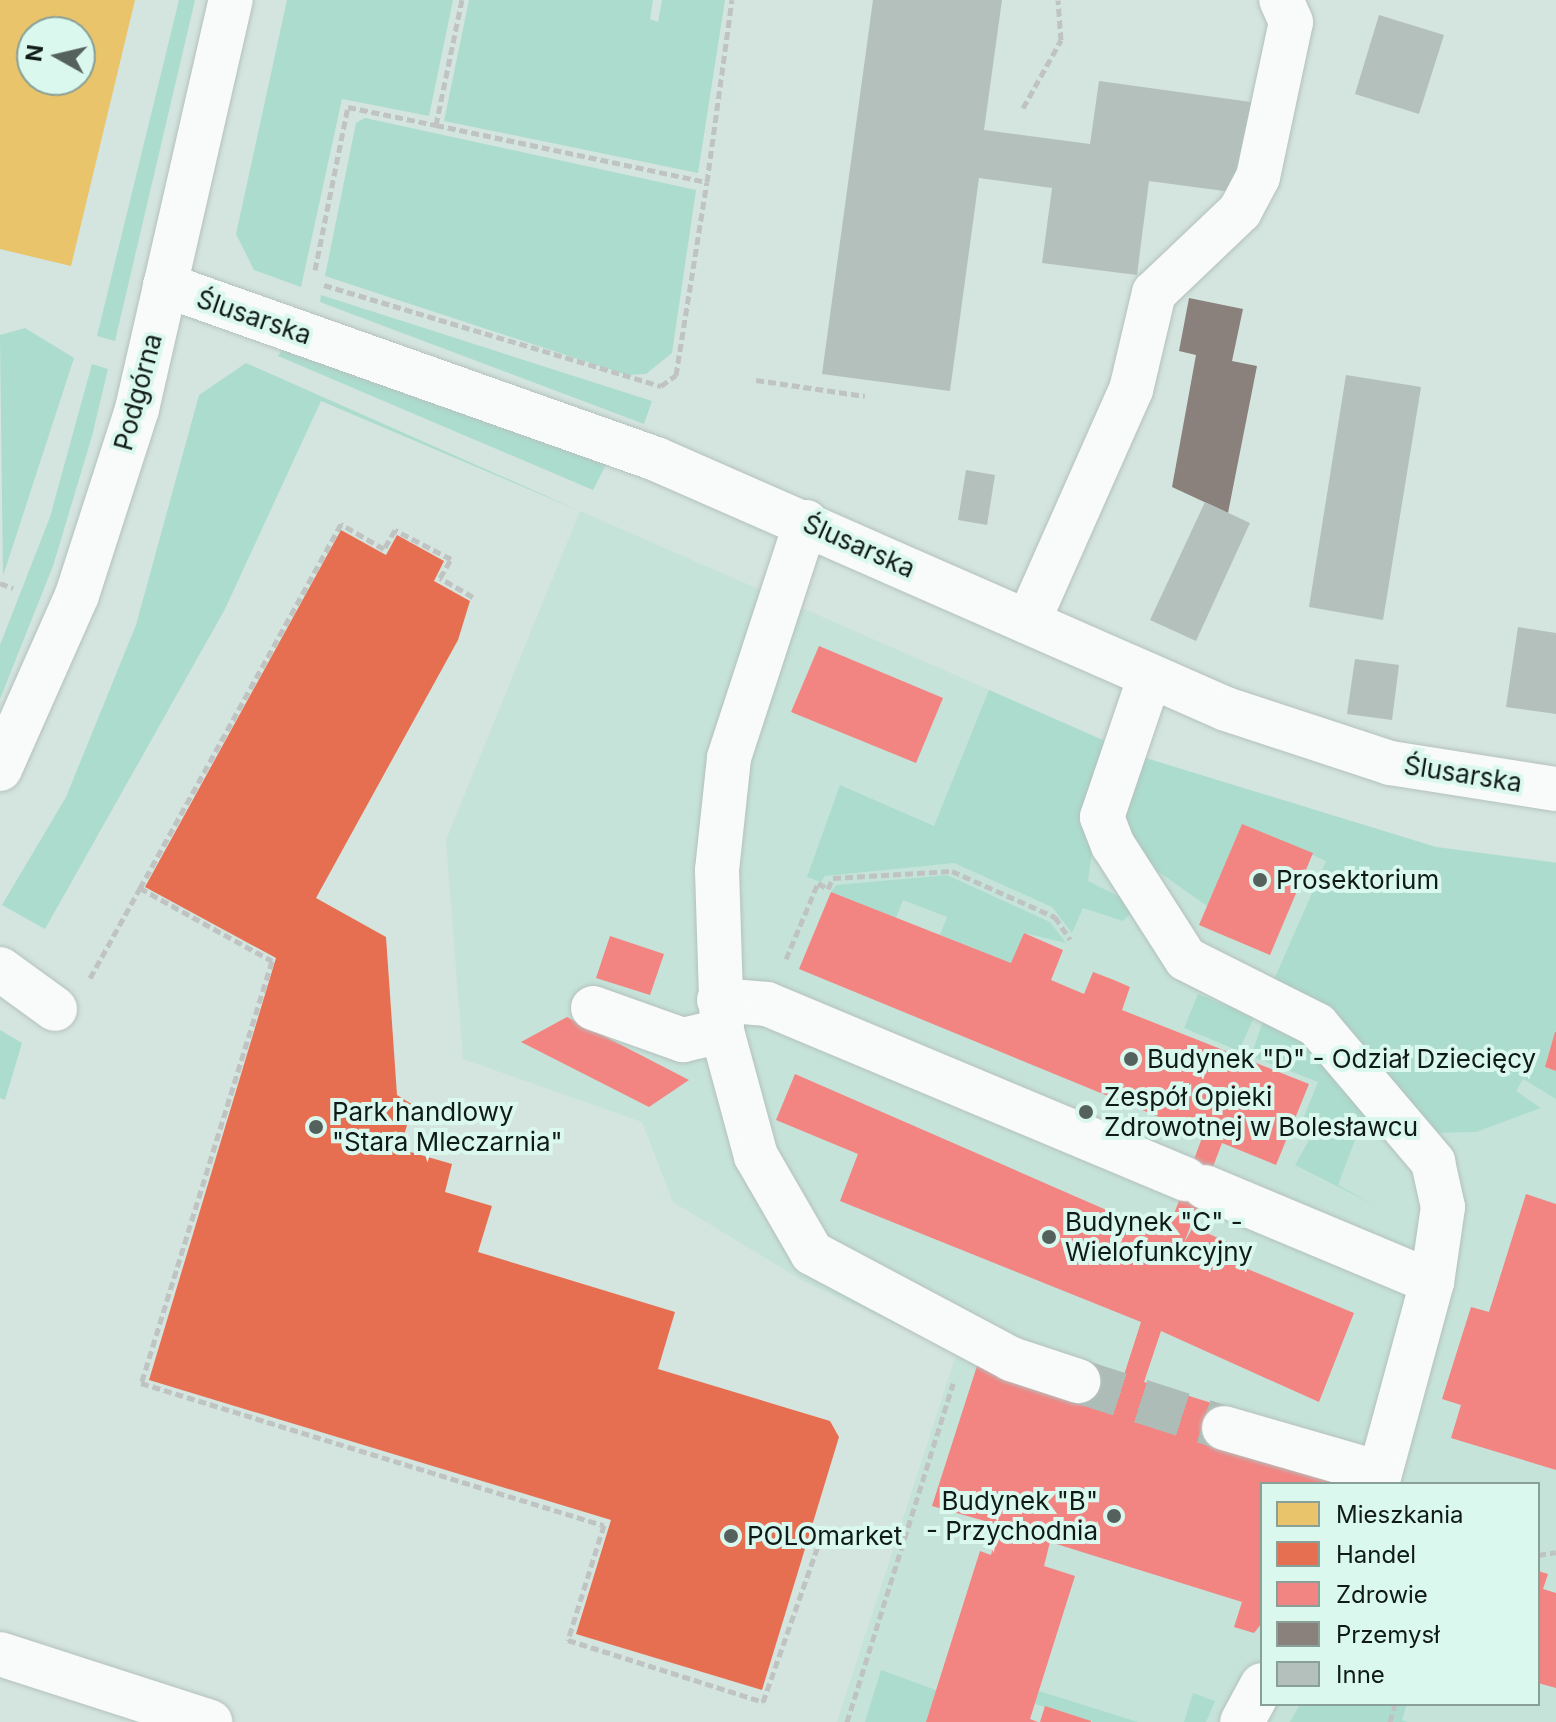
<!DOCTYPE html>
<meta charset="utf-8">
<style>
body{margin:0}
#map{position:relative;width:1556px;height:1722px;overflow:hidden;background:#d4e4df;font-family:Inter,sans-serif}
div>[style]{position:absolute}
.built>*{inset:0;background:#c6e3da}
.green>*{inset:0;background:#acdcce}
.homes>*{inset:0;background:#e9c46a}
.shops>*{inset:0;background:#e76f51}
.health>*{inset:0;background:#f28482}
.industry>*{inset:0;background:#8a817c}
.building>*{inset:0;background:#b4c0bc}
.minor-tunnel>*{height:44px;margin-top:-22px;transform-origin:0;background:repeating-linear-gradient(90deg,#adbcb7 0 44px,transparent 0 66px)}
.path>*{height:5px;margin-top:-2.5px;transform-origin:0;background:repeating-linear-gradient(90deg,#bfc4c2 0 8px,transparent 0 12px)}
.roads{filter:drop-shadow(0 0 2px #b4c1bd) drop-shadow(0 0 2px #b4c1bd)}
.minor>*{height:44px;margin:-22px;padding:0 22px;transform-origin:22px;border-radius:22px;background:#f9fbfa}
.dots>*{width:22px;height:22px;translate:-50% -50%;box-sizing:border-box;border:4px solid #daf8ee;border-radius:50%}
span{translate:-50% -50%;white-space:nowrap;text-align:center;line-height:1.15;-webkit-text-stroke:8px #daf8ee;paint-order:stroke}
.street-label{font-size:26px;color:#101b17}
.poi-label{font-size:26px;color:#101b17}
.left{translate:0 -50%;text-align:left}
.right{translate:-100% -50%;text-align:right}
.legend{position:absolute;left:1260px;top:1482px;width:280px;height:224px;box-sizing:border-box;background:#daf8ee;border:2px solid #89a098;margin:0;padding:10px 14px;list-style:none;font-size:24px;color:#101b17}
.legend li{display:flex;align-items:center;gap:16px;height:40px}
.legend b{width:40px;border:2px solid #89a098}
.north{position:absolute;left:16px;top:16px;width:80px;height:80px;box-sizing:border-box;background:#daf8ee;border:2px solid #89a098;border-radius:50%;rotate:278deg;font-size:22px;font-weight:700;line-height:32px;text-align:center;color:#101b17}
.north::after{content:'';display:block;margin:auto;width:28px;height:36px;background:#55615d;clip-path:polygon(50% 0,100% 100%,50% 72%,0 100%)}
</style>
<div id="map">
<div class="built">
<div style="clip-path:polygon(evenodd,580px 511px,1152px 761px,1436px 847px,1556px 862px,1556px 1722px,837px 1722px,957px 1352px,803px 1281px,673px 1202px,642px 1122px,463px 1059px,446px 840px,580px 511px,1262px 1484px,1538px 1484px,1538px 1704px,1262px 1704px,1262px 1484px)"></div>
</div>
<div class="green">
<div style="clip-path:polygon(179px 0,195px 0,115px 341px,97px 336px)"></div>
<div style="clip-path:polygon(287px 0,453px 0,429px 116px,342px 99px,301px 287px,254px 270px,236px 234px)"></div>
<div style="clip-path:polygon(469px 0,653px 0,650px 19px,658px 22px,662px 0,725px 0,698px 173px,444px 121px)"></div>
<div style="clip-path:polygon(365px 118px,696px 190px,672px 353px,646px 374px,627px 375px,325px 276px,356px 123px)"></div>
<div style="clip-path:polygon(321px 295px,652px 401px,644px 424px,320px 302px)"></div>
<div style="clip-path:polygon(25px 328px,74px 358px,3px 576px,0 335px)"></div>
<div style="clip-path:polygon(285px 346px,608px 461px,593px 490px,278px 356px)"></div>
<div style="clip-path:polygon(246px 363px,580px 511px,321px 401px,225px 609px,45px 929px,2px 905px,66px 797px,136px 625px,199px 395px)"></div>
<div style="clip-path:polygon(92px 364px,108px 369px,92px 436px,53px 566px,0 699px,0 645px,50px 517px)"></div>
<div style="clip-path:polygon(989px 690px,1107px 742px,1088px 881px,1126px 900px,1131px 913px,1123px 921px,1083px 908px,1072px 933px,1052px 907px,954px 863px,825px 876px,821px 882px,807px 877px,840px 785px,934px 826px)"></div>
<div style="clip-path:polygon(1136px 755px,1436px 847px,1556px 863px,1556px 1030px,1545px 1067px,1556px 1071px,1556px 1099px,1523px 1079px,1516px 1091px,1541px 1108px,1476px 1132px,1430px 1133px,1316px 999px,1273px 982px,1326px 861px,1242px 824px,1207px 906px,1142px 860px,1122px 824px)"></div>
<div style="clip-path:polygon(947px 875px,1050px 922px,1066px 943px,1024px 933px,1011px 963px,940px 935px,947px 917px,903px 900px,896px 918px,831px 892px,836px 885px)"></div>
<div style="clip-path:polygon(1198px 994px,1254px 1017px,1239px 1051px,1184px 1028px)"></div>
<div style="clip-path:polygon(1263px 1021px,1309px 1040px,1400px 1142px,1360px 1127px,1338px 1185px,1376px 1206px,1295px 1165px,1317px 1126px,1303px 1119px,1318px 1082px,1251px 1056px)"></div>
<div style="clip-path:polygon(0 1030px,22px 1043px,5px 1100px,0 1098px)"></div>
<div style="clip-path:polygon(881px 1670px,936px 1690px,926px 1722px,865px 1722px)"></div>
<div style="clip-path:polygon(1039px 1691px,1138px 1722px,1093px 1722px,1035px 1704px)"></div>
<div style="clip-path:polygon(1193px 1693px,1215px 1701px,1206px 1722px,1184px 1722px)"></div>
<div style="clip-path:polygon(1300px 1704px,1407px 1704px,1402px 1720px,1408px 1722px,1290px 1722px)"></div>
</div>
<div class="homes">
<div style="clip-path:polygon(evenodd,0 0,135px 0,71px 266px,0 249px,0 0,32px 32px,80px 32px,80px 80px,32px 80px,32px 32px)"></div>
</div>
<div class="shops">
<div style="clip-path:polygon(341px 530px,386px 555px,397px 535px,444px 561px,434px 581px,470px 601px,458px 640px,316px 898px,386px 937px,397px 1095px,413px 1105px,400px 1149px,452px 1164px,445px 1192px,492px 1206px,478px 1252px,675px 1312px,658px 1369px,830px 1421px,839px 1437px,762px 1690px,576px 1634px,611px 1520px,149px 1380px,276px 958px,145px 887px)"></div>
</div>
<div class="health">
<div style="clip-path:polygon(819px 646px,943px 698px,916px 763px,791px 712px)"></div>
<div style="clip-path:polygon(1242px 824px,1313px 853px,1270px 955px,1199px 925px)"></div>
<div style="clip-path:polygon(831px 892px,1011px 963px,1024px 933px,1063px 950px,1051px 980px,1084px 994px,1093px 972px,1114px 980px,1130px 987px,1122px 1010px,1309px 1084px,1276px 1165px,1222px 1143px,1184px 1243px,1193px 1227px,1239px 1247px,1233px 1263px,1354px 1313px,1319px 1402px,1161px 1331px,1144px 1382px,1231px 1409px,1334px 1484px,1262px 1484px,1262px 1623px,1254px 1633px,1234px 1627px,1242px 1602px,1050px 1542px,1044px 1566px,1075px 1576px,1030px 1719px,1038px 1722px,926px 1722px,980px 1551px,991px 1555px,999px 1525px,932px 1506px,977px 1366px,1072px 1396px,1082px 1362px,1124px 1375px,1141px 1322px,840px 1201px,858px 1154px,776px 1120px,795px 1074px,1166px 1236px,1203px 1135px,799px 969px)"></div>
<div style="clip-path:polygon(610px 936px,664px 954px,650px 995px,596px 978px)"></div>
<div style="clip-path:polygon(567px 1017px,689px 1080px,649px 1107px,521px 1042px)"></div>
<div style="clip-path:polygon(1555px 1032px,1556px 1032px,1556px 1071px,1545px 1067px)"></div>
<div style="clip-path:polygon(1526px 1194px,1556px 1204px,1556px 1470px,1451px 1438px,1461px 1405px,1442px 1399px,1471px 1307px,1489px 1312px)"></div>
<div style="clip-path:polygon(1538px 1571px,1548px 1574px,1543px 1589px,1556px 1593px,1556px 1688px,1538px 1683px)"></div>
<div style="clip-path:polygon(1045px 1706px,1091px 1721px,1091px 1722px,1040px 1722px)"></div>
</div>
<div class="industry">
<div style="clip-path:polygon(1189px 298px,1243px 309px,1232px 361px,1257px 366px,1228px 513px,1172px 487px,1196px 355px,1179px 351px)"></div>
</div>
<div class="building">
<div style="clip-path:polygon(873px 0,1002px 0,984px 130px,1090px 144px,1099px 81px,1251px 102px,1239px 193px,1149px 181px,1137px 275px,1042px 263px,1052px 188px,979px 178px,950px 391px,822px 374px)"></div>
<div style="clip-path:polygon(1379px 15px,1444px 35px,1419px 114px,1355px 94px)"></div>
<div style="clip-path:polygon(1346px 375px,1421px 387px,1383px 620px,1309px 607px)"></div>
<div style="clip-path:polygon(966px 470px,995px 475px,987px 525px,958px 520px)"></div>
<div style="clip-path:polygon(1205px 502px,1250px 523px,1196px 641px,1150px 620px)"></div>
<div style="clip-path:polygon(1518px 627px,1556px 633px,1556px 714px,1506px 707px)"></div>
<div style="clip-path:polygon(1355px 659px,1399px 665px,1392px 720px,1347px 714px)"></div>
</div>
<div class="minor-tunnel">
<div style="left:1078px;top:1381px;width:153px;rotate:17.8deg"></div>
</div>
<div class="path">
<div style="left:1023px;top:108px;width:78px;rotate:-60.8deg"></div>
<div style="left:1061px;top:40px;width:40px;rotate:-94.3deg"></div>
<div style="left:436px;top:125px;width:277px;rotate:11.9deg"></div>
<div style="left:707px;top:182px;width:184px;rotate:-82.2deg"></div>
<div style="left:315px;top:270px;width:166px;rotate:-78.6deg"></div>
<div style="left:348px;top:107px;width:90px;rotate:11.6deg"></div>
<div style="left:436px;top:125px;width:128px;rotate:-78.3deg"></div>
<div style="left:324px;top:285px;width:352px;rotate:16.7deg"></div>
<div style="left:661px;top:386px;width:19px;rotate:-36deg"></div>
<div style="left:676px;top:375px;width:195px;rotate:-80.9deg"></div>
<div style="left:756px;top:380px;width:110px;rotate:8.4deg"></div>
<div style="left:0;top:583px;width:14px;rotate:21deg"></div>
<div style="left:473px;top:597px;width:38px;rotate:-150deg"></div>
<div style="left:440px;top:578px;width:22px;rotate:-60deg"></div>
<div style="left:451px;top:559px;width:63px;rotate:-152.6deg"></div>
<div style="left:395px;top:530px;width:22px;rotate:120deg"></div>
<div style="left:384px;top:549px;width:50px;rotate:-149.8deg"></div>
<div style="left:341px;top:524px;width:416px;rotate:118.9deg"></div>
<div style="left:140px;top:888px;width:151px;rotate:28.9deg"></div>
<div style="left:272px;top:961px;width:442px;rotate:107.2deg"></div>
<div style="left:141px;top:1383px;width:484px;rotate:17.1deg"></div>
<div style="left:604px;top:1525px;width:121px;rotate:107.4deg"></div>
<div style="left:568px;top:1640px;width:205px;rotate:17.6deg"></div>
<div style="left:763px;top:1702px;width:178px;rotate:-70.6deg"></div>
<div style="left:786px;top:959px;width:82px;rotate:-67.2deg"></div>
<div style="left:818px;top:883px;width:12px;rotate:31deg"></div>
<div style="left:828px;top:889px;width:12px;rotate:-66deg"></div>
<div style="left:833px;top:878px;width:119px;rotate:-3.4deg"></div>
<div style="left:952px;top:871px;width:113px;rotate:24.1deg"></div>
<div style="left:1055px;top:917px;width:27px;rotate:56deg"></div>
<div style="left:90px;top:978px;width:103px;rotate:-60.9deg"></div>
<div style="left:1538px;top:1555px;width:18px;rotate:-9deg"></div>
<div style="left:847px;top:1722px;width:355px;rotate:-72.6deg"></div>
<div style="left:1390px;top:1722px;width:19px;rotate:-74deg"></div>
</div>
<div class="roads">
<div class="minor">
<div style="left:165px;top:285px;width:521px;rotate:19.51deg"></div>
<div style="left:656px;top:459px;width:622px;rotate:23.68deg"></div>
<div style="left:1226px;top:709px;width:173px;rotate:18.2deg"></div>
<div style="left:1390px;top:763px;width:168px;rotate:8.9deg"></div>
<div style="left:806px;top:522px;width:248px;rotate:108.1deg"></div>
<div style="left:729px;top:758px;width:113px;rotate:96.1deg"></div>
<div style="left:717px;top:870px;width:161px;rotate:88.2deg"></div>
<div style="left:722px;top:1031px;width:130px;rotate:74.8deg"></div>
<div style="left:756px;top:1156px;width:112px;rotate:60deg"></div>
<div style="left:812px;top:1253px;width:225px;rotate:28deg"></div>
<div style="left:1011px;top:1359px;width:71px;rotate:18.2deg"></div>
<div style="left:1028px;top:622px;width:254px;rotate:-66.1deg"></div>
<div style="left:1131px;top:390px;width:100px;rotate:-76.7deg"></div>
<div style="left:1154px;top:293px;width:119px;rotate:-43.6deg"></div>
<div style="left:1240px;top:211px;width:38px;rotate:-62deg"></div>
<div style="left:1258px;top:177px;width:158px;rotate:-78deg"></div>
<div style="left:1291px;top:22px;width:24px;rotate:-114deg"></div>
<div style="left:1150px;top:676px;width:149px;rotate:108.8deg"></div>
<div style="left:1102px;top:817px;width:30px;rotate:69deg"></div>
<div style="left:1113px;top:845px;width:135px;rotate:57.4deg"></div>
<div style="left:1186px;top:959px;width:147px;rotate:26.7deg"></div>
<div style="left:1317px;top:1025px;width:180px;rotate:49.7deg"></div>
<div style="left:1433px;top:1162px;width:46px;rotate:77.5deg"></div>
<div style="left:1443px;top:1207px;width:76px;rotate:98.3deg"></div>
<div style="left:1432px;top:1282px;width:209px;rotate:105.2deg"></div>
<div style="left:0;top:769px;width:190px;rotate:-66.1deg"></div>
<div style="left:77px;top:595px;width:195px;rotate:-72.1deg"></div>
<div style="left:137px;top:409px;width:420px;rotate:-77.1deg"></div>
<div style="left:0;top:969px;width:68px;rotate:36deg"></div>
<div style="left:719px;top:1000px;width:48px;rotate:4.8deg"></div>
<div style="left:767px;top:1004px;width:454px;rotate:22.7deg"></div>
<div style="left:593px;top:1008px;width:96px;rotate:19.6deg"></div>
<div style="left:683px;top:1040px;width:40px;rotate:-13deg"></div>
<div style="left:1205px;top:1187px;width:246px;rotate:22.7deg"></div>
<div style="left:1224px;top:1428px;width:162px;rotate:16.1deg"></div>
<div style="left:0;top:1654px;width:221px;rotate:17.9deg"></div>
<div style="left:1242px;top:1722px;width:42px;rotate:-61.6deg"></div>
</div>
</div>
<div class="dots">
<div style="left:1260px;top:880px;background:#55615d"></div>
<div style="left:1131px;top:1059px;background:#55615d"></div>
<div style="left:1086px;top:1112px;background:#55615d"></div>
<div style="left:316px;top:1127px;background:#55615d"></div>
<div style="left:1049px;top:1237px;background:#55615d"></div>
<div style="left:1114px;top:1516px;background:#55615d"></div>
<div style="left:731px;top:1536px;background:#55615d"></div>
</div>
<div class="street-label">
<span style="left:254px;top:317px;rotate:19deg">Ślusarska</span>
<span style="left:138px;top:392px;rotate:-75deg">Podgórna</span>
<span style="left:859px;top:546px;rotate:24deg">Ślusarska</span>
<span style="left:1463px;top:774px;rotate:9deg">Ślusarska</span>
</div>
<div class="poi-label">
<span class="left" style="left:1276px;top:880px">Prosektorium</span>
<span class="left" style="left:1147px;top:1059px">Budynek "D" - Odział Dziecięcy</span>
<span class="left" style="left:1104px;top:1112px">Zespół Opieki<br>Zdrowotnej w Bolesławcu</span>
<span class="left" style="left:332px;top:1127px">Park handlowy<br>"Stara Mleczarnia"</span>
<span class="left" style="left:1065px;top:1237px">Budynek "C" -<br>Wielofunkcyjny</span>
<span class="right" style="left:1098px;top:1516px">Budynek "B"<br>- Przychodnia</span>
<span class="left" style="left:747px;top:1536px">POLOmarket</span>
</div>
<ul class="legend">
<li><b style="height:22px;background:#e9c46a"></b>Mieszkania</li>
<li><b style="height:22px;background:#e76f51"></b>Handel</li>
<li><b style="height:22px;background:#f28482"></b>Zdrowie</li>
<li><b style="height:22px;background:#8a817c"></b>Przemysł</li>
<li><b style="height:22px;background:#b4c0bc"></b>Inne</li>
</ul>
<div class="north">N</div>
</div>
